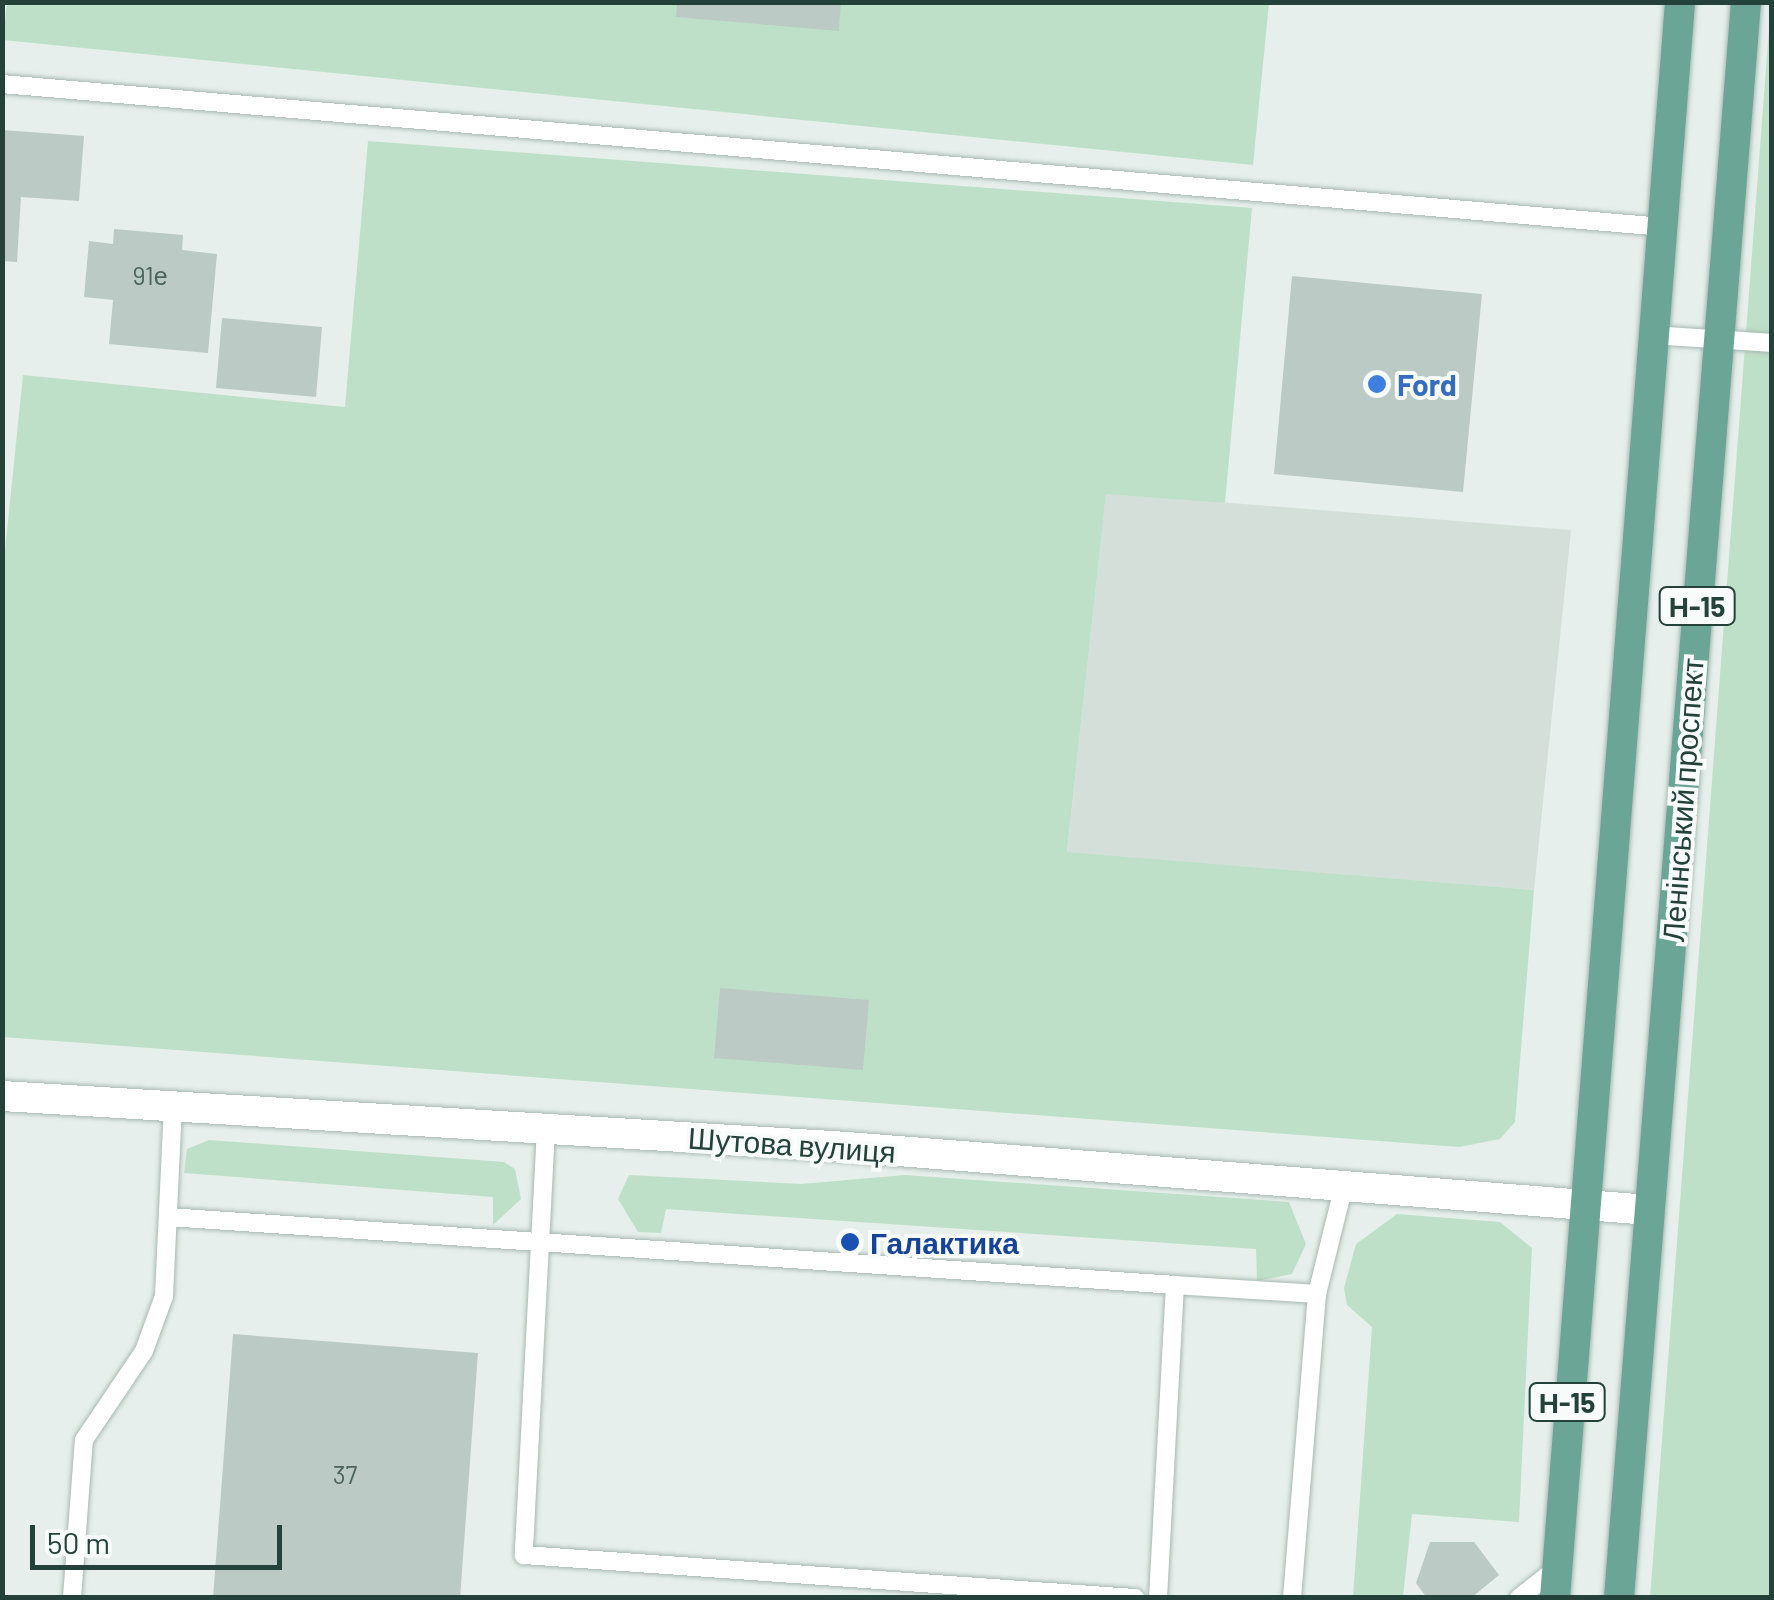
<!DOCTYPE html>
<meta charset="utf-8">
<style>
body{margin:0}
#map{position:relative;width:1774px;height:1600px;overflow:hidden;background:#e6efeb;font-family:Barlow,sans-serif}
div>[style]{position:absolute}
.built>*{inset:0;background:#d4dfda}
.green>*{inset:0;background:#bfe0c8}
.building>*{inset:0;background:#bbcac4}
.roads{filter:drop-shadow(0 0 2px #a8b8b2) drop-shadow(0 0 2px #a8b8b2)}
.service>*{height:18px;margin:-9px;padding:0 9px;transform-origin:9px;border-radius:9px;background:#fff}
.minor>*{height:30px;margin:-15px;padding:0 15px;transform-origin:15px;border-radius:15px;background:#fff}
.primary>*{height:30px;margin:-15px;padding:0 15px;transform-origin:15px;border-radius:15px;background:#6aa596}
.dots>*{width:28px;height:28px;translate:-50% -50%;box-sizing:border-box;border:5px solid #f7fbf9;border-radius:50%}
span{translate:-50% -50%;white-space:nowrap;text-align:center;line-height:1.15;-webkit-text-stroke:8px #f7fbf9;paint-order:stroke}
.number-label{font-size:25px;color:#4a645c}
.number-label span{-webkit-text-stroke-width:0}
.shield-label span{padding:2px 8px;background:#f7fbf9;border:2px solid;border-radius:8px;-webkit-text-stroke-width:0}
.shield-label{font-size:28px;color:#24423a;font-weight:700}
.shop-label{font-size:30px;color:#366cbe;font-weight:700}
.left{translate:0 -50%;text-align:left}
.street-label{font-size:30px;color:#24423a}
.transit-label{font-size:30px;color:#164399;font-weight:700}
.frame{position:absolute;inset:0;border:5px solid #24423a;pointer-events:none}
.scale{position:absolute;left:30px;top:1525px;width:252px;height:45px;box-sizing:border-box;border:5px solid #24423a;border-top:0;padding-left:12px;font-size:30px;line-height:35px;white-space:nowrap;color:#24423a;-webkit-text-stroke:8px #f7fbf9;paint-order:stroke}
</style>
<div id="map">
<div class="built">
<div style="clip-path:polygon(1106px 493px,1571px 530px,1534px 890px,1067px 853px)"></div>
</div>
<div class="green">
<div style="clip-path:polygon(7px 2px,1269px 3px,1253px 165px,3px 40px)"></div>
<div style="clip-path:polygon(1771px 3px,1771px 1597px,1650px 1598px)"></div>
<div style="clip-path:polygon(368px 141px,1252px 208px,1225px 503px,1106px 494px,1067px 852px,1534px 890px,1515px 1122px,1500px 1139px,1459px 1147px,3px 1037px,2px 579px,23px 375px,345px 407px)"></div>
<div style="clip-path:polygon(209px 1140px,504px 1162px,515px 1169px,521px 1199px,493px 1225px,493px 1197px,184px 1173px,187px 1149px)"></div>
<div style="clip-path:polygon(629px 1175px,801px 1184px,905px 1175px,1289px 1202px,1306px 1244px,1292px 1274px,1257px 1281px,1256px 1249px,666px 1209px,661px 1233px,638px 1232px,618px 1199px)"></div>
<div style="clip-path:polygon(1397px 1214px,1500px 1222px,1532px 1248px,1519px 1522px,1412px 1514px,1403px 1597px,1353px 1597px,1372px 1327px,1347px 1305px,1344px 1288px,1356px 1244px)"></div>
</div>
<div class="building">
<div style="clip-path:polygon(677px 2px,841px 2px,839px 31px,676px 17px)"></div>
<div style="clip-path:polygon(2px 130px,84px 136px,79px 201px,21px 197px,17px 262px,2px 261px)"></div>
<div style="clip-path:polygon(114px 229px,183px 235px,182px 250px,217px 254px,208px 353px,109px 344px,113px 300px,84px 297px,89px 241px,113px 244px)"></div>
<div style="clip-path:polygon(1292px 276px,1482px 294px,1463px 492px,1274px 474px)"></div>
<div style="clip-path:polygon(222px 318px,322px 327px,316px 397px,216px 388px)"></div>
<div style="clip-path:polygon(720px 988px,869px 1000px,863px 1070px,714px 1058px)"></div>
<div style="clip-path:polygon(233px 1334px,478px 1353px,460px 1598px,213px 1598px)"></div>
<div style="clip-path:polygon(1430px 1542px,1474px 1542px,1499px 1575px,1471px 1598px,1427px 1598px,1416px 1583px)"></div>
</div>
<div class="roads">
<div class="service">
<div style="left:2px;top:84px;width:1666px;rotate:4.92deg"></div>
<div style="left:1653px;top:335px;width:119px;rotate:3.8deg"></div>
<div style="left:546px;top:1129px;width:427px;rotate:93deg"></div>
<div style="left:524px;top:1555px;width:613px;rotate:4.03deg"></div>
<div style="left:168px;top:1217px;width:1009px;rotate:3.86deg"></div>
<div style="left:72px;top:1598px;width:158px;rotate:-85.7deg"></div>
<div style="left:84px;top:1440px;width:107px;rotate:-56deg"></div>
<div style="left:144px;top:1351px;width:59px;rotate:-70deg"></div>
<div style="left:164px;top:1296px;width:190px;rotate:-87.3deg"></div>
<div style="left:1158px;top:1598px;width:313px;rotate:-86.9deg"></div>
<div style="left:1175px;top:1285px;width:142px;rotate:3.6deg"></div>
<div style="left:1317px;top:1294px;width:112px;rotate:-76.1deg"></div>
<div style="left:1292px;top:1598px;width:305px;rotate:-85.3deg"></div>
<div style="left:1519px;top:1598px;width:48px;rotate:-38.3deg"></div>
</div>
<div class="minor">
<div style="left:2px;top:1096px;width:847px;rotate:3.45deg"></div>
<div style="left:847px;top:1147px;width:805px;rotate:4.49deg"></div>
</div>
<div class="primary">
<div style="left:1555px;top:1598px;width:1601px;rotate:-85.52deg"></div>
<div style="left:1619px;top:1598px;width:1601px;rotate:-85.45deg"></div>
</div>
</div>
<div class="dots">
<div style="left:1377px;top:384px;background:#3f7fe0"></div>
<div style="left:850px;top:1242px;background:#1a4fb4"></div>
</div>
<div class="number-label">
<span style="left:150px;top:275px">91е</span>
<span style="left:345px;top:1474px">37</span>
</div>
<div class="shield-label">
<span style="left:1697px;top:606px">Н-15</span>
<span style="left:1567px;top:1402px">Н-15</span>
</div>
<div class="shop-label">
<span class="left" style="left:1397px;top:384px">Ford</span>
</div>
<div class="street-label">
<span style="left:1682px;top:800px;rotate:-86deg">Ленінський проспект</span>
<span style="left:792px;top:1144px;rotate:4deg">Шутова вулиця</span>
</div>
<div class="transit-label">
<span class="left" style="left:870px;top:1242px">Галактика</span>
</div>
<div class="frame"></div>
<div class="scale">50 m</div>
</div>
